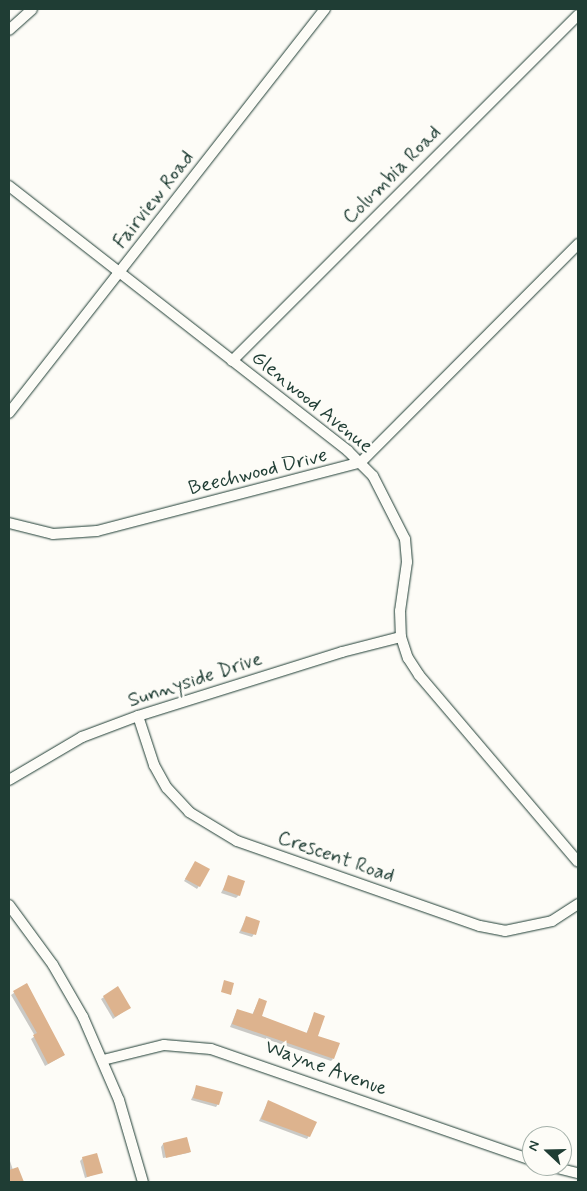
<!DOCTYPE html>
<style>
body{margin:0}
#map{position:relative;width:587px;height:1191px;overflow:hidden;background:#fdfcf7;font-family:Mynerve,sans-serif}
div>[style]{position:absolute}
.shadow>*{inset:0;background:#0003}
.building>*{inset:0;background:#ddb38e}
.roads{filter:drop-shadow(0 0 1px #1f3d34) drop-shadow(0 0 1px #1f3d34)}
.street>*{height:10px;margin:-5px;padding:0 5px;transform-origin:5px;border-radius:5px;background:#fdfcf7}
span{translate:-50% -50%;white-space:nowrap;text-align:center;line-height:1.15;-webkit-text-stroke:5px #fdfcf7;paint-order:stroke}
.street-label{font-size:20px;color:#1f3d34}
.frame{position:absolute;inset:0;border:10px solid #1f3d34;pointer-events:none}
.north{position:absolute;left:522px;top:1126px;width:50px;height:50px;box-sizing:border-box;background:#fdfcf7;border:1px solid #a4b0a9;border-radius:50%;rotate:291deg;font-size:14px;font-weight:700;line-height:20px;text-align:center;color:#1f3d34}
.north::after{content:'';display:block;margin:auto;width:18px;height:22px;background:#1f3d34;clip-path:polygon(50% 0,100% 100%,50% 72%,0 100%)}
</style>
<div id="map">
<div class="shadow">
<div style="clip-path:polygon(195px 863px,199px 886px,197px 889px,184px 881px)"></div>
<div style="clip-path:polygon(229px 877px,239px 895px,236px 898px,221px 893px)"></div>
<div style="clip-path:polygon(246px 918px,254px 934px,252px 937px,239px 933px)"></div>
<div style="clip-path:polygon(27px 984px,64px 1055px,45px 1066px,31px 1039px,35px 1036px,11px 995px)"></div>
<div style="clip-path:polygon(104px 997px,129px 1008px,113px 1019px,101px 999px)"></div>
<div style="clip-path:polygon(259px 1000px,261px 1016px,306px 1034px,315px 1013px,316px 1037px,333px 1059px,331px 1061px,230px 1027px,237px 1010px,252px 1015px)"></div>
<div style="clip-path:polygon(197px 1087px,218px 1104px,216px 1107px,191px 1100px)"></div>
<div style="clip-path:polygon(268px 1102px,309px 1136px,307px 1139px,259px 1121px)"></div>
<div style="clip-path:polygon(186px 1138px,190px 1152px,188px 1153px,163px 1158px,161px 1147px,163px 1144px)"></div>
<div style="clip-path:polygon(9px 1158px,13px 1170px,17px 1168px,23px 1182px,9px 1182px)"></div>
<div style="clip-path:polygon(83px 1158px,101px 1172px,85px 1178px,80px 1161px)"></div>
</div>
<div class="building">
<div style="clip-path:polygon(195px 861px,210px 869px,200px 887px,185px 879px)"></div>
<div style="clip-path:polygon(228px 875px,245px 881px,240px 896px,223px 890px)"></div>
<div style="clip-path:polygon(246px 916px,260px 921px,256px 935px,241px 931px)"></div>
<div style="clip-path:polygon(224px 980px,234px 983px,231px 995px,221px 992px)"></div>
<div style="clip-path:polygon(27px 983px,65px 1055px,48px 1064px,33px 1035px,37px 1033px,13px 991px)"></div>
<div style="clip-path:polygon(118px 986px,131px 1008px,115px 1017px,103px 996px)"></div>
<div style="clip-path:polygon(259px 998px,267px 1001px,262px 1016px,307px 1033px,314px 1012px,325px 1016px,318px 1036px,340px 1043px,334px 1059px,232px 1024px,237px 1009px,253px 1014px)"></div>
<div style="clip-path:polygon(196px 1085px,223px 1092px,219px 1105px,193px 1098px)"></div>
<div style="clip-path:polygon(268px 1100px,317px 1122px,310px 1137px,261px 1119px)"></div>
<div style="clip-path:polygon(187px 1137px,191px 1152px,166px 1158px,163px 1143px)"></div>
<div style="clip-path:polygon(97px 1153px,103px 1173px,87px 1177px,82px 1157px)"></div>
<div style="clip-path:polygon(18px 1167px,24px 1182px,9px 1182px,9px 1170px)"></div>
</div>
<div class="roads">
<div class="street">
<div style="left:9px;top:30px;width:31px;rotate:-42deg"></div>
<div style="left:9px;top:186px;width:430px;rotate:38deg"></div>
<div style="left:348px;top:451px;width:35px;rotate:45deg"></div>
<div style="left:373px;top:476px;width:71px;rotate:63.1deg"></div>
<div style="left:405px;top:539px;width:23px;rotate:85deg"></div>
<div style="left:407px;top:562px;width:49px;rotate:98.1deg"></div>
<div style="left:400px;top:611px;width:26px;rotate:88deg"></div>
<div style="left:401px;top:637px;width:22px;rotate:72deg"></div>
<div style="left:408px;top:658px;width:20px;rotate:57deg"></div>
<div style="left:419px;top:675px;width:245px;rotate:49.6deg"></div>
<div style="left:232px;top:361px;width:489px;rotate:-45deg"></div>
<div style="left:9px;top:413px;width:513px;rotate:-51.97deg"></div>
<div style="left:9px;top:523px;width:45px;rotate:14deg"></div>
<div style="left:53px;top:534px;width:44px;rotate:-3.9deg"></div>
<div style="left:97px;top:531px;width:273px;rotate:-14.6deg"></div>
<div style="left:361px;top:462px;width:308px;rotate:-45.1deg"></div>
<div style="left:138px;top:716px;width:52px;rotate:71.9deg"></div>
<div style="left:154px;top:765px;width:26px;rotate:61deg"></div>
<div style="left:167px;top:788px;width:33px;rotate:47deg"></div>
<div style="left:189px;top:812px;width:56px;rotate:31.1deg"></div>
<div style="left:237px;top:841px;width:257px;rotate:19.3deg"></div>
<div style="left:480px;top:926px;width:25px;rotate:11deg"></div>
<div style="left:505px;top:931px;width:48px;rotate:-12deg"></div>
<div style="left:552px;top:921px;width:31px;rotate:-33deg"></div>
<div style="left:9px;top:780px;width:85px;rotate:-30.5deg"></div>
<div style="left:82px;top:737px;width:60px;rotate:-20.6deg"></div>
<div style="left:138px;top:716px;width:214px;rotate:-17.4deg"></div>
<div style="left:342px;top:652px;width:61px;rotate:-14.3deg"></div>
<div style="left:9px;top:905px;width:74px;rotate:53.7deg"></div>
<div style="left:53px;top:965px;width:60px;rotate:60deg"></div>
<div style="left:83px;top:1017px;width:90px;rotate:66.6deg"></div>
<div style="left:119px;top:1100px;width:85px;rotate:73.7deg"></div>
<div style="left:103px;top:1060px;width:63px;rotate:-13.8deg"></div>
<div style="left:164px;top:1045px;width:47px;rotate:4.9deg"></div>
<div style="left:211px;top:1049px;width:340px;rotate:19.1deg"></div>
<div style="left:549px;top:1166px;width:30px;rotate:14deg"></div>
</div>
</div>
<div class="street-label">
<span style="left:392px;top:175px;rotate:-45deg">Columbia Road</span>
<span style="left:154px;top:200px;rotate:-52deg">Fairview Road</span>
<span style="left:312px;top:402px;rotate:39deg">Glenwood Avenue</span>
<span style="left:258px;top:472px;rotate:-14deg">Beechwood Drive</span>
<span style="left:195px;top:680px;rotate:-18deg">Sunnyside Drive</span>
<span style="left:336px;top:857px;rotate:19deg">Crescent Road</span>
<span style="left:326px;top:1068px;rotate:20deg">Wayne Avenue</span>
</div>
<div class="frame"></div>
<div class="north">N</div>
</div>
